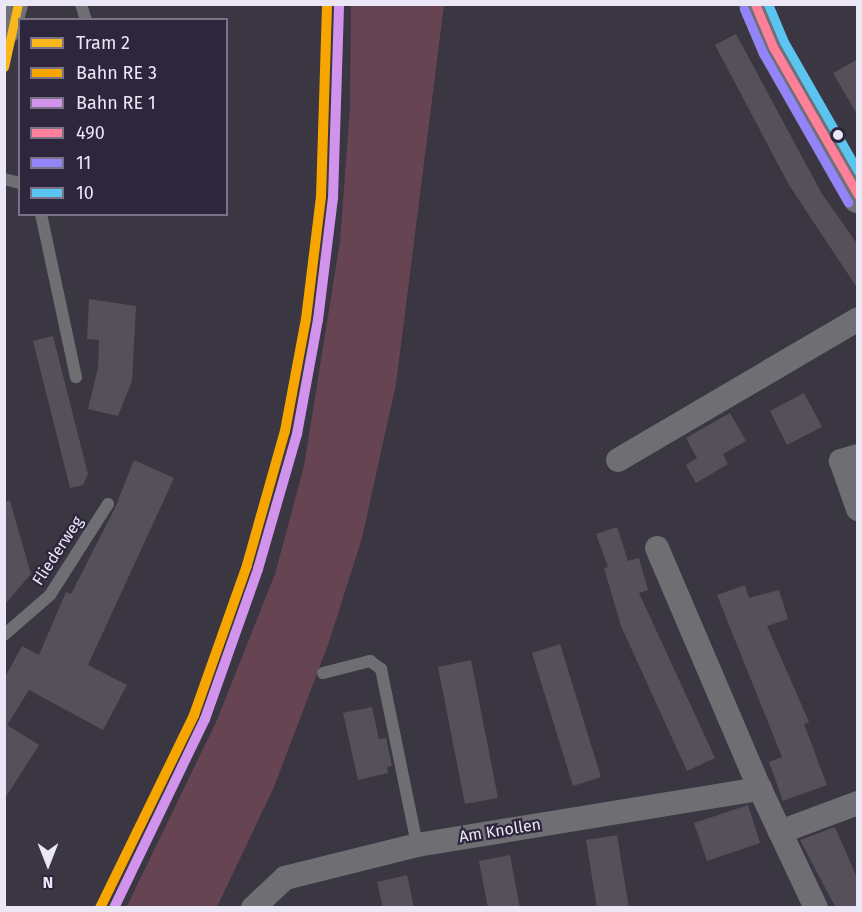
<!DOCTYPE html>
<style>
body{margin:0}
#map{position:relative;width:862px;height:912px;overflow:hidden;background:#3a3642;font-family:"Fira Sans",sans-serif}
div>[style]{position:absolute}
.green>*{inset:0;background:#674452}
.building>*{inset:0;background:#56505a}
.lane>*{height:12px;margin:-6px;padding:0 6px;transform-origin:6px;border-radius:6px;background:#6e6e73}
.street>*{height:24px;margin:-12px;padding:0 12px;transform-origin:12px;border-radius:12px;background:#6e6e73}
.secondary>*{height:33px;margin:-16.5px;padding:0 16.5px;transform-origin:16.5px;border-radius:16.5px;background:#707178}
.bus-1>*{height:9px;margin:-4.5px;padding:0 4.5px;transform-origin:4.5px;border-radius:4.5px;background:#ff8098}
.bus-2>*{height:9px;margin:-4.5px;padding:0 4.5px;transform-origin:4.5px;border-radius:4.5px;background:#9385f9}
.bus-3>*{height:9px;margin:-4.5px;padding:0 4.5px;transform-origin:4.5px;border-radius:4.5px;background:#5bc5f2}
.rail-1>*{height:10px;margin:-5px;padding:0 5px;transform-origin:5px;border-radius:5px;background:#f7a600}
.rail-2>*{height:10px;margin:-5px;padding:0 5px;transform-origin:5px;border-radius:5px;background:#d193ec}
.tram-1>*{height:9px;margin:-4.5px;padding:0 4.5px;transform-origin:4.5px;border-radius:4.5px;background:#fab71b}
.dots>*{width:16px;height:16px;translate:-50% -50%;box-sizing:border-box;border:3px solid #2e263d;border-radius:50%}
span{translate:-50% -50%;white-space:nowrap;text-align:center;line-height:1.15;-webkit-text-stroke:4.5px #2e263d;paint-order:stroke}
.street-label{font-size:16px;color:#ebe7f6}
.frame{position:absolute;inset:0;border:6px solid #ebe7f6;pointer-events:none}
.legend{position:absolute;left:18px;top:18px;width:210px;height:198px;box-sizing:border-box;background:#2e263d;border:2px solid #7a7387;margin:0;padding:8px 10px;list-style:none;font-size:18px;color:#ebe7f6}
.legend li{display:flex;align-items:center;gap:12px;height:30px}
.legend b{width:30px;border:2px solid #7a7387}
.north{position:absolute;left:18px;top:834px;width:60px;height:60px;-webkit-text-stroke:4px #2e263d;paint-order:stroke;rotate:180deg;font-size:16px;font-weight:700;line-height:24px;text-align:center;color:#ebe7f6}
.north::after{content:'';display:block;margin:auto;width:21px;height:27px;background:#ebe7f6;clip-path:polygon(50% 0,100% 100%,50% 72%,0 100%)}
</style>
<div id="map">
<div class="green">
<div style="clip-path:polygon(351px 5px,444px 5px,396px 384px,362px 538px,329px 642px,274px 787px,217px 907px,126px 908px,217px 720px,275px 574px,304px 466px,340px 241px,350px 108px)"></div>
</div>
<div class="building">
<div style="clip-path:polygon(736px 34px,822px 194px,858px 245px,858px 289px,789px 185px,715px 45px)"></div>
<div style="clip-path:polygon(858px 59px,858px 116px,833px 73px)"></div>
<div style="clip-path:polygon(89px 299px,136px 306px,132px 381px,118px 416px,88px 409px,98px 368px,99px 340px,87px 339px)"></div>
<div style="clip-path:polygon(53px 336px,88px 474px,83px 485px,70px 488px,33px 341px)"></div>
<div style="clip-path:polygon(804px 393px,822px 427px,787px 445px,770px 411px)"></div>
<div style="clip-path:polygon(730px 413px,746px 441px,723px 454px,728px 464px,696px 483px,686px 465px,697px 458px,686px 438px)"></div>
<div style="clip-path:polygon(134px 460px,174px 478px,88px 665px,127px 685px,103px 730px,29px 690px,7px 725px,39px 745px,4px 800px,4px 679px,22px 646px,39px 655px,66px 592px,71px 594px,115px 508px)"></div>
<div style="clip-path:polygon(4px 501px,10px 501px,31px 574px,4px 605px)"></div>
<div style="clip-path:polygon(617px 527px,628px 561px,639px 558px,648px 590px,639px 593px,715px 758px,687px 771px,621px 626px,604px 568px,608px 567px,596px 534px)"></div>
<div style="clip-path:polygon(745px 585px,749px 598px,779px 590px,788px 619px,767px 626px,809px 722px,804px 724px,827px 785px,783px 801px,769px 762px,782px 757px,717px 595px)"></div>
<div style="clip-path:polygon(560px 644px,601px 777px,573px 786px,532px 653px)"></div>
<div style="clip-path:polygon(471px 660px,498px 798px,465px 804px,438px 667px)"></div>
<div style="clip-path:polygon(372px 707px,379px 739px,386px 738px,392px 766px,387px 767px,388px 773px,358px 780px,343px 713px)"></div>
<div style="clip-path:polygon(748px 805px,760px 843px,707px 861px,694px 823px)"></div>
<div style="clip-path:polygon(835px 827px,858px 880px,858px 908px,836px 908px,800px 840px)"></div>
<div style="clip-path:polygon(617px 835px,629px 908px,597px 908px,586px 840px)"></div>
<div style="clip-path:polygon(510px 855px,520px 908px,488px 908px,479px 861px)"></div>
<div style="clip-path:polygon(407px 875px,414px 908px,383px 908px,377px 882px)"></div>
</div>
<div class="lane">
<div style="left:81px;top:4px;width:17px;rotate:73deg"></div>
<div style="left:4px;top:179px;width:16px;rotate:14deg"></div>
<div style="left:41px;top:214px;width:167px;rotate:77.9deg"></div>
<div style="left:4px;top:635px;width:61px;rotate:-41deg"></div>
<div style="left:50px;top:595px;width:108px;rotate:-57.5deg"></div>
<div style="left:323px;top:673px;width:49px;rotate:-14.3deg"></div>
<div style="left:370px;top:661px;width:14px;rotate:36deg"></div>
<div style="left:381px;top:669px;width:180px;rotate:78.4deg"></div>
</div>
<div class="street">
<div style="left:858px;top:456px;width:18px;rotate:164deg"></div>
<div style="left:841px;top:461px;width:51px;rotate:70.5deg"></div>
<div style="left:618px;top:460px;width:278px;rotate:-30.4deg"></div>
<div style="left:657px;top:548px;width:262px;rotate:66.9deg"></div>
<div style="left:760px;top:789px;width:132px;rotate:64.8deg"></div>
<div style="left:780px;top:832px;width:83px;rotate:-20.4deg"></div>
<div style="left:253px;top:908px;width:44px;rotate:-43.2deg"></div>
<div style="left:285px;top:878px;width:136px;rotate:-14deg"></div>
<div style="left:417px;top:845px;width:348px;rotate:-9.3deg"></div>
</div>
<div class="secondary">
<div style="left:755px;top:4px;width:47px;rotate:67.3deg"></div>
<div style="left:773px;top:47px;width:172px;rotate:60.3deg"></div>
<div style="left:4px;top:28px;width:25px;rotate:-74deg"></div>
</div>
<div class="bus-1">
<div style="left:755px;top:4px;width:47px;rotate:67.3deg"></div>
<div style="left:773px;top:47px;width:171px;rotate:60.1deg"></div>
</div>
<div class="bus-2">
<div style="left:744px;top:9px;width:48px;rotate:66.6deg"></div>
<div style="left:763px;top:53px;width:172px;rotate:60.3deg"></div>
</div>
<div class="bus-3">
<div style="left:768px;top:4px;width:41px;rotate:67.2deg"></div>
<div style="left:784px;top:42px;width:149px;rotate:60.2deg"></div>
</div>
<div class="rail-1">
<div style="left:100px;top:908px;width:215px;rotate:-64deg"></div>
<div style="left:194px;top:715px;width:159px;rotate:-70.5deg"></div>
<div style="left:247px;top:565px;width:139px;rotate:-74.2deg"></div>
<div style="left:285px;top:431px;width:114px;rotate:-79.4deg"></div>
<div style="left:306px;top:319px;width:123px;rotate:-83deg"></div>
<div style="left:321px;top:197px;width:193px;rotate:-88.2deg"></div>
</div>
<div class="rail-2">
<div style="left:114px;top:908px;width:210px;rotate:-64.3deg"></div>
<div style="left:205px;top:719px;width:159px;rotate:-70.5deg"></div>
<div style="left:258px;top:569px;width:141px;rotate:-73.9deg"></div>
<div style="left:297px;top:434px;width:116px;rotate:-79.6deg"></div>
<div style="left:318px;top:320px;width:123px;rotate:-83deg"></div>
<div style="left:333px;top:198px;width:194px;rotate:-88.2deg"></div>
</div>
<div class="tram-1">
<div style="left:4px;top:67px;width:65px;rotate:-77.5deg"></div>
</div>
<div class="dots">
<div style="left:838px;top:135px;background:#ebe7f6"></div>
</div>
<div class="street-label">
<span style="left:58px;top:551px;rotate:-57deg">Fliederweg</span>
<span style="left:500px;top:831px;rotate:-9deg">Am Knollen</span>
</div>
<div class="frame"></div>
<ul class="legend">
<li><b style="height:8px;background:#fab71b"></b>Tram 2</li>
<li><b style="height:8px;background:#f7a600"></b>Bahn RE 3</li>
<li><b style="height:8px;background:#d193ec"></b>Bahn RE 1</li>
<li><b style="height:8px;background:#ff8098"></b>490</li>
<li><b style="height:8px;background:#9385f9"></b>11</li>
<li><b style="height:8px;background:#5bc5f2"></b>10</li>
</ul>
<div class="north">N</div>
</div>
